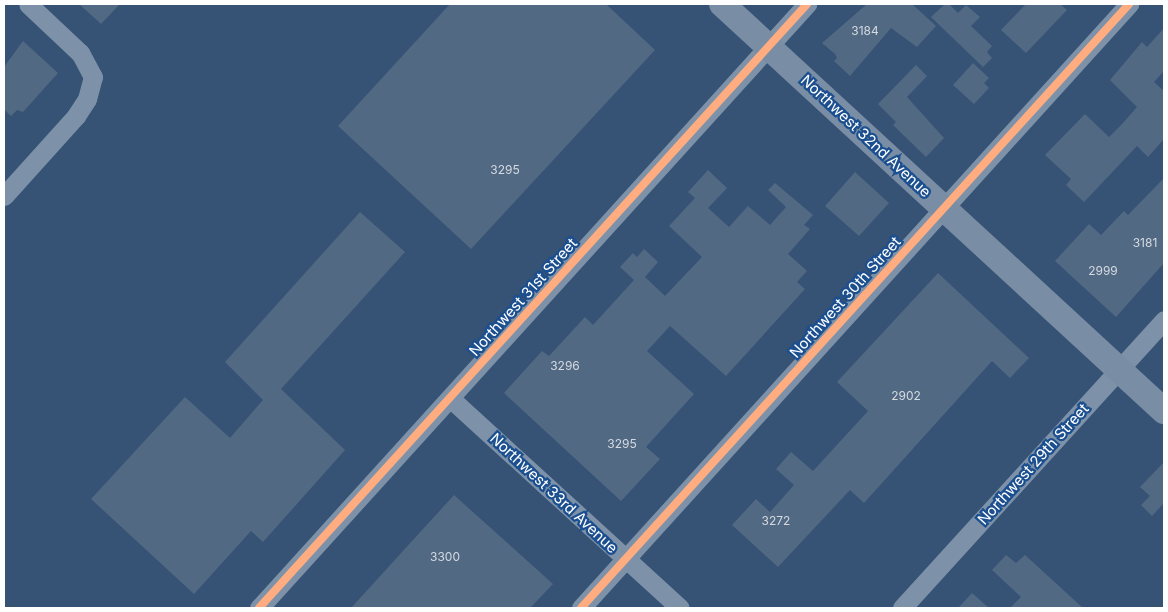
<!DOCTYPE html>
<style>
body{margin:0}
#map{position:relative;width:1168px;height:612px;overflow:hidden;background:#365274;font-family:Inter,sans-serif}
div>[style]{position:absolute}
.building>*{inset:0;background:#526984}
.street>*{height:19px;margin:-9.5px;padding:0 9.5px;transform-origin:9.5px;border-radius:9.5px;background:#7d92a8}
.secondary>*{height:26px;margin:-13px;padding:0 13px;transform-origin:13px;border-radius:13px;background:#798da4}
.cycleway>*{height:8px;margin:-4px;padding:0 4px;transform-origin:4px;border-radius:4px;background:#ffac80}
span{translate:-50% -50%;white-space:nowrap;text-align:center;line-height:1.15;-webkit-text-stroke:4.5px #1b4f8f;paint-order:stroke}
.number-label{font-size:12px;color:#d4dae0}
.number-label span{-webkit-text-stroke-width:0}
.street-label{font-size:15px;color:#fff}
.frame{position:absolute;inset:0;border:5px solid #fff;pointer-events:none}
</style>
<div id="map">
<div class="building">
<div style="clip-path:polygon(79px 4px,120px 4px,101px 24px)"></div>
<div style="clip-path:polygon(450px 4px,606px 4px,655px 50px,471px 249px,338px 126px)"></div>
<div style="clip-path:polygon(867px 4px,912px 4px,936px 26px,917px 47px,891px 28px,850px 76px,834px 61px,837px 58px,835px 54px,822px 43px)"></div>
<div style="clip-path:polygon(945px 4px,949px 4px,958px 13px,966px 5px,980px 17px,971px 26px,992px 46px,987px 52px,992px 58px,983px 67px,931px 17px)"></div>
<div style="clip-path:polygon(1026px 4px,1060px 4px,1067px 10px,1026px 53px,1001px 30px)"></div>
<div style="clip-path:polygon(1164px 28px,1164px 71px,1154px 82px,1164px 91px,1164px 139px,1148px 157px,1137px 146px,1084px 202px,1066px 185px,1071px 179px,1045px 155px,1085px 114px,1109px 137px,1123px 123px,1137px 107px,1110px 80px,1142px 42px,1147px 47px)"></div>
<div style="clip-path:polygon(23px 41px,58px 73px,23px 112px,17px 110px,11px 116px,4px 109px,4px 67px)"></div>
<div style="clip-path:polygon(973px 63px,989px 78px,984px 83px,989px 88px,974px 104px,953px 85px)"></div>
<div style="clip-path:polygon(916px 65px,927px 76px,907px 97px,944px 138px,926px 157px,893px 125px,896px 122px,878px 104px)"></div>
<div style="clip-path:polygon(708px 170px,727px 188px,708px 208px,729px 227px,748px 206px,770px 225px,786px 207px,768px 190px,775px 183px,813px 215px,804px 225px,810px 229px,788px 254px,807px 271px,797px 282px,805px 289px,726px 376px,670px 326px,647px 351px,694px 394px,646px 447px,660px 459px,621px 501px,504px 393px,542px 351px,549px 356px,585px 317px,593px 325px,634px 280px,620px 267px,633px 253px,637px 257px,644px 249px,658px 262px,645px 277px,665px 296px,682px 278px,702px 257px,669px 226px,695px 198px,688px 192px)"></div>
<div style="clip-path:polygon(855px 172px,889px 203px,859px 236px,825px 206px)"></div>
<div style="clip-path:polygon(1164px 178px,1164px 263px,1116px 317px,1055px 261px,1089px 224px,1101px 235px,1124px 211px,1128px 215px)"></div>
<div style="clip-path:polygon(360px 212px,405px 252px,281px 389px,345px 450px,263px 542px,251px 531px,194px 594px,91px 499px,185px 397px,230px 438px,263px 400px,225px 362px)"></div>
<div style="clip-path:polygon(938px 273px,1029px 358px,1010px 378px,992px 361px,864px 503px,850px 490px,778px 567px,732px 525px,756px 499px,770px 512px,794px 485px,776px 469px,791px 452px,813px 471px,868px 411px,837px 382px)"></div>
<div style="clip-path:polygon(1164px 462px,1164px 503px,1152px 516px,1141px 505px,1150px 496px,1140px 487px)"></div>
<div style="clip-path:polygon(454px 495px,553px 584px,530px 608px,351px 608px)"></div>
<div style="clip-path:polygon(1006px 555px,1016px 563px,1025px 555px,1083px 608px,1010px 608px,1021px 597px,992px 570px)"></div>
<div style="clip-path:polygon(972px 593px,989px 608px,958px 608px)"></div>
</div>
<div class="street">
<div style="left:4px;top:196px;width:108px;rotate:-48deg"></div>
<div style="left:76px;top:116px;width:20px;rotate:-57deg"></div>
<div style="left:87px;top:99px;width:23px;rotate:-75deg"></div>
<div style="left:93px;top:77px;width:27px;rotate:-118deg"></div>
<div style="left:80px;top:53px;width:71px;rotate:-136.7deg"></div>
<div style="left:450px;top:398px;width:311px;rotate:42.4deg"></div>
<div style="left:259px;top:608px;width:816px;rotate:-47.78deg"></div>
<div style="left:581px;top:608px;width:816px;rotate:-47.78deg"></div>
<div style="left:902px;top:608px;width:389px;rotate:-47.7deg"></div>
</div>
<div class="secondary">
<div style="left:722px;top:4px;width:601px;rotate:42.64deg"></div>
</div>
<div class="cycleway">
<div style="left:259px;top:608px;width:816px;rotate:-47.78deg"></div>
<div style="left:581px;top:608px;width:816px;rotate:-47.78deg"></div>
</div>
<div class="number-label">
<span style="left:865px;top:31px">3184</span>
<span style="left:505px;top:170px">3295</span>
<span style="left:1145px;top:243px">3181</span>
<span style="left:1103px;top:271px">2999</span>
<span style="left:565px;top:366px">3296</span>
<span style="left:906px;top:396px">2902</span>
<span style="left:622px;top:444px">3295</span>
<span style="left:776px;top:521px">3272</span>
<span style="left:445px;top:557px">3300</span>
</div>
<div class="street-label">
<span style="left:866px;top:136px;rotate:43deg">Northwest 32nd Avenue</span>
<span style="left:523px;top:297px;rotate:-48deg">Northwest 31st Street</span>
<span style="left:845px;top:297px;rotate:-48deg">Northwest 30th Street</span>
<span style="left:1033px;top:464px;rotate:-48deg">Northwest 29th Street</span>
<span style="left:554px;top:493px;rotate:43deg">Northwest 33rd Avenue</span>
</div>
<div class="frame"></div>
</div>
